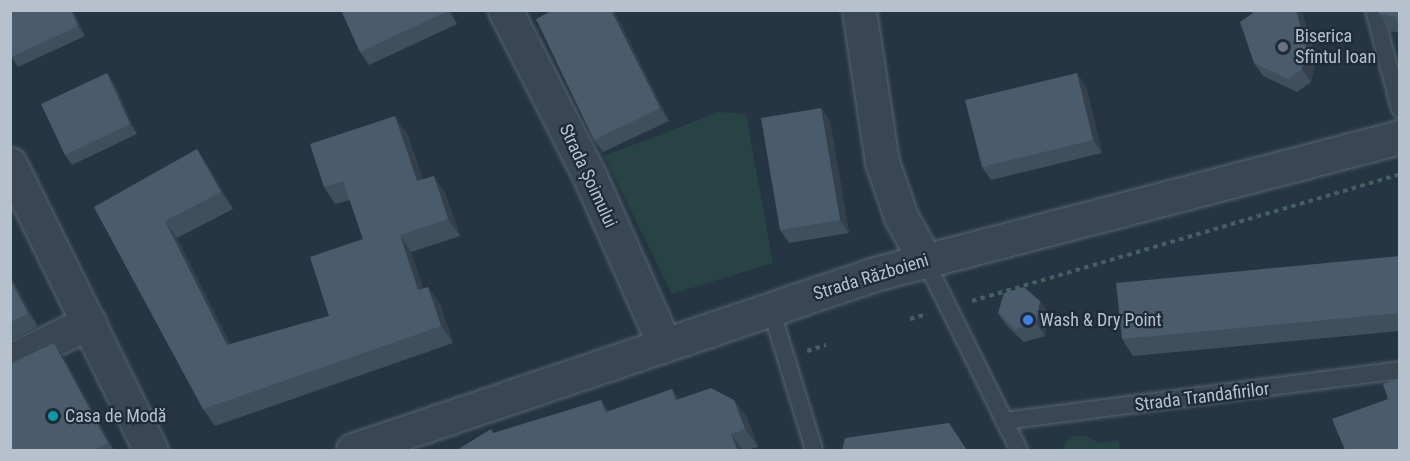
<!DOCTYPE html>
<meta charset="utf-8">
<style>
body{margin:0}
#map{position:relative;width:1410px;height:461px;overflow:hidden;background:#253543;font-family:"Roboto Condensed",sans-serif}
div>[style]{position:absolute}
.green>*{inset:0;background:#274344}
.path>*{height:4px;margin-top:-2px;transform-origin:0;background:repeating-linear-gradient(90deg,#456060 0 4.5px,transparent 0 9px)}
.roads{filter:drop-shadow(0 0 2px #576470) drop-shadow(0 0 2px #576470)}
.service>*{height:16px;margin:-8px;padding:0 8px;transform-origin:8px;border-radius:8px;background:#394653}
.minor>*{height:33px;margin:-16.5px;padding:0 16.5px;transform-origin:16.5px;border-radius:16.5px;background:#394653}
.tertiary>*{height:33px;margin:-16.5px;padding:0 16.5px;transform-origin:16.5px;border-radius:16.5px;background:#394653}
.wall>*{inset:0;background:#404f5d}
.shaded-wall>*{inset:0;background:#34404c}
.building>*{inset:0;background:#4a5c6c}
.dots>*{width:16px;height:16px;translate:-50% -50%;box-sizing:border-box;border:3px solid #1e2b38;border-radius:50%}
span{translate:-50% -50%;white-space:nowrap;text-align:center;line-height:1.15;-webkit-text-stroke:4.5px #1e2b38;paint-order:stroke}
.poi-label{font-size:18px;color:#b6c1cd}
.left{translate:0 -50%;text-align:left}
.street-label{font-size:18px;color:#b6c1cd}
.frame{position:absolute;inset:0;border:12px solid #b6c1cd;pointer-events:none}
</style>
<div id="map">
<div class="green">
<div style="clip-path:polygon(719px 112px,746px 114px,773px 263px,672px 294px,604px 156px)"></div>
<div style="clip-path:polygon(1084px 435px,1099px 443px,1119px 440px,1120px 450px,1061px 450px,1070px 437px)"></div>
</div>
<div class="path">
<div style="left:972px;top:301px;width:446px;rotate:-16.5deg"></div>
<div style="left:910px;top:319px;width:18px;rotate:-16deg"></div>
<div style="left:807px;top:351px;width:20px;rotate:-18deg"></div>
</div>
<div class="roads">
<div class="service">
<div style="left:1374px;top:10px;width:102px;rotate:75.3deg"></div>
<div style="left:925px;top:260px;width:212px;rotate:63.7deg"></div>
<div style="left:771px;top:309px;width:147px;rotate:73deg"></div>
<div style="left:1004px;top:421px;width:399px;rotate:-7.3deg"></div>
</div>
<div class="minor">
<div style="left:505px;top:10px;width:187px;rotate:63deg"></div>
<div style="left:590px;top:177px;width:183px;rotate:66.1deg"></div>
<div style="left:859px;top:10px;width:154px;rotate:81.4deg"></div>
<div style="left:882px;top:162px;width:58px;rotate:70.9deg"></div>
<div style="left:901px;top:217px;width:49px;rotate:60.8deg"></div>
<div style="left:10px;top:361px;width:88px;rotate:-26.3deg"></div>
</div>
<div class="tertiary">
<div style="left:10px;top:164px;width:319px;rotate:63.8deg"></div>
<div style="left:353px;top:450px;width:551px;rotate:-18.63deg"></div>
<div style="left:875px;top:274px;width:543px;rotate:-14.63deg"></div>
</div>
</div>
<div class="wall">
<div style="clip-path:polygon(73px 10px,85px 36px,18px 67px,10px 55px)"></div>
<div style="clip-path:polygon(341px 10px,450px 10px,457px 24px,369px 65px,360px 52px)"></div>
<div style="clip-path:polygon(553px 10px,614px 10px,669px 121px,603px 152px,594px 140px)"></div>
<div style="clip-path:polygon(1400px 10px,1400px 33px,1390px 31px,1379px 14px)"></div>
<div style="clip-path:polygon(1316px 59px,1311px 82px,1297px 92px,1263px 76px,1254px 63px)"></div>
<div style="clip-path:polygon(107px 73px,114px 83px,137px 134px,72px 165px,65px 155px)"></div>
<div style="clip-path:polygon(1086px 86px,1102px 153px,991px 180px,982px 167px)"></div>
<div style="clip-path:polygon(821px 108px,830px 121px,849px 233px,789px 243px,780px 230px)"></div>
<div style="clip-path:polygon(407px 133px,423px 180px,445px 193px,460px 236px,411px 252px,423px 288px,440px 304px,453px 343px,215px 426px,203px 409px,94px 207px,208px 166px,233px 209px,177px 238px,230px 344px,329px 316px,363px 239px,350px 200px,335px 204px,324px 187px)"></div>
<div style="clip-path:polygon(1400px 256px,1400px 331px,1133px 356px,1122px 339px)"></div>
<div style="clip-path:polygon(10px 275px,38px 326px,10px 341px)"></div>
<div style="clip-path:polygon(1040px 301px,1049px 314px,1045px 336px,1024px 342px,1007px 326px,998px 313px)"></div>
<div style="clip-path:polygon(63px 356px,114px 450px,10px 450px)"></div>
<div style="clip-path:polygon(672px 389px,679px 399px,734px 400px,747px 417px,758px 447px,746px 450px,457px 450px,494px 433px,609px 412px)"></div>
</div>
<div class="shaded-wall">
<div style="clip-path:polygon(71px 10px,73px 10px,85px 36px,78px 26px)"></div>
<div style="clip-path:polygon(447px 10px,450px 10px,457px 24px,448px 11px)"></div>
<div style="clip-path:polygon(611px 10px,614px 10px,669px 121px,660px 108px)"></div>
<div style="clip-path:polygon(1296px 10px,1302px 10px,1316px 59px,1311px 82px,1302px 69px)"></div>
<div style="clip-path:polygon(107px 73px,114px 83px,137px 134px,130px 124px)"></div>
<div style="clip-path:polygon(1077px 73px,1086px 86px,1102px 153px,1093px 140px)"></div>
<div style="clip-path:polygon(821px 108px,830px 121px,849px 233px,840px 220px)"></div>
<div style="clip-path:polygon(395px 116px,407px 133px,429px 198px,417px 181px)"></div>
<div style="clip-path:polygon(197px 149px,208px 166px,233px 209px,221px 192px)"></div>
<div style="clip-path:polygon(434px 176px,445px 193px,460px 236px,448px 219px)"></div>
<div style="clip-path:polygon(165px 221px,177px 238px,239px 362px,227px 345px)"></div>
<div style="clip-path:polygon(400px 235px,411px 252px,430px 307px,418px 290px)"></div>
<div style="clip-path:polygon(10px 275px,38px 326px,28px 313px,10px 279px)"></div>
<div style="clip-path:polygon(428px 287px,440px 304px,453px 343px,441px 326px)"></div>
<div style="clip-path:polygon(1040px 301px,1049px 314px,1045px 336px,1036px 323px)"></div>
<div style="clip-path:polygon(54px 343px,63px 356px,114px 450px,108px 443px)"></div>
<div style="clip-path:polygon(672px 389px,685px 406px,676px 400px)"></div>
<div style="clip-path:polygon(601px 400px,613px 417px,606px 412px)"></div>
<div style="clip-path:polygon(734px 400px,747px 417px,758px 447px,745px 429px)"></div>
<div style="clip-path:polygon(731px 434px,743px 450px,737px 450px)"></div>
</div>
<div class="building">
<div style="clip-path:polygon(10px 10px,71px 10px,78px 26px,11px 57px,10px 55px)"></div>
<div style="clip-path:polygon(341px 10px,447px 10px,448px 11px,360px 52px)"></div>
<div style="clip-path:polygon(553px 10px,611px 10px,660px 108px,594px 140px,536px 19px)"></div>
<div style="clip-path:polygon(1252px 10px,1296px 10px,1306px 46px,1302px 69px,1288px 79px,1254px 63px,1240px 22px,1253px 13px)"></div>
<div style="clip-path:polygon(1378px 10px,1400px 10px,1400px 27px,1399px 27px,1396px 17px,1379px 14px)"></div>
<div style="clip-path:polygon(107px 73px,130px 124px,65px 155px,41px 104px)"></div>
<div style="clip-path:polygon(1077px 73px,1093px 140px,982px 167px,965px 100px)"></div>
<div style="clip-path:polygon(821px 108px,840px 220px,780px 230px,761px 118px)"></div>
<div style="clip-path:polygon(395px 116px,417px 181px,434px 176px,448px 219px,400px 235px,418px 290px,428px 287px,441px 326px,203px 409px,94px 207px,197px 149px,221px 192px,165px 221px,227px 345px,329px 316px,310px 257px,363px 239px,343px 181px,324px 187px,310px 144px)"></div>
<div style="clip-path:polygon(1400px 256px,1400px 313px,1122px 339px,1116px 283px)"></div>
<div style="clip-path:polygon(10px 279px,28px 313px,10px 323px)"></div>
<div style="clip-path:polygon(1024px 287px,1040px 301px,1036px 323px,1015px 329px,998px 313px,1004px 293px)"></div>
<div style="clip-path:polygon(54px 343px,108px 443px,93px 450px,10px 450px,10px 364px)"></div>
<div style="clip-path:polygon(1400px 378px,1400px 450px,1345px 450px,1332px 419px,1388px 399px,1383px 384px)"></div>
<div style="clip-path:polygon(711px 388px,734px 400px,745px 429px,731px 434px,737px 450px,457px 450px,491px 429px,493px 433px,601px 400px,606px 412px,672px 389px,676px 400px)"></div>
<div style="clip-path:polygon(949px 423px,967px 450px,842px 450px,845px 438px)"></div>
</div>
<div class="dots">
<div style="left:1283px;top:47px;background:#6b7280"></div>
<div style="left:1028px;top:320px;background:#3f7fe0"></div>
<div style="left:53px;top:416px;background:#0f9aa8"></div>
</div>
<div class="poi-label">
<span class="left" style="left:1295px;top:47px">Biserica<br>Sfîntul Ioan</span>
<span class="left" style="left:1040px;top:320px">Wash &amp; Dry Point</span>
<span class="left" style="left:65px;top:416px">Casa de Modă</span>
</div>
<div class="street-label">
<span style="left:588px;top:176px;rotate:65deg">Strada Șoimului</span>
<span style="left:871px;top:277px;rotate:-17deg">Strada Războieni</span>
<span style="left:1202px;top:397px;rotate:-7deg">Strada Trandafirilor</span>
</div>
<div class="frame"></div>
</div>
